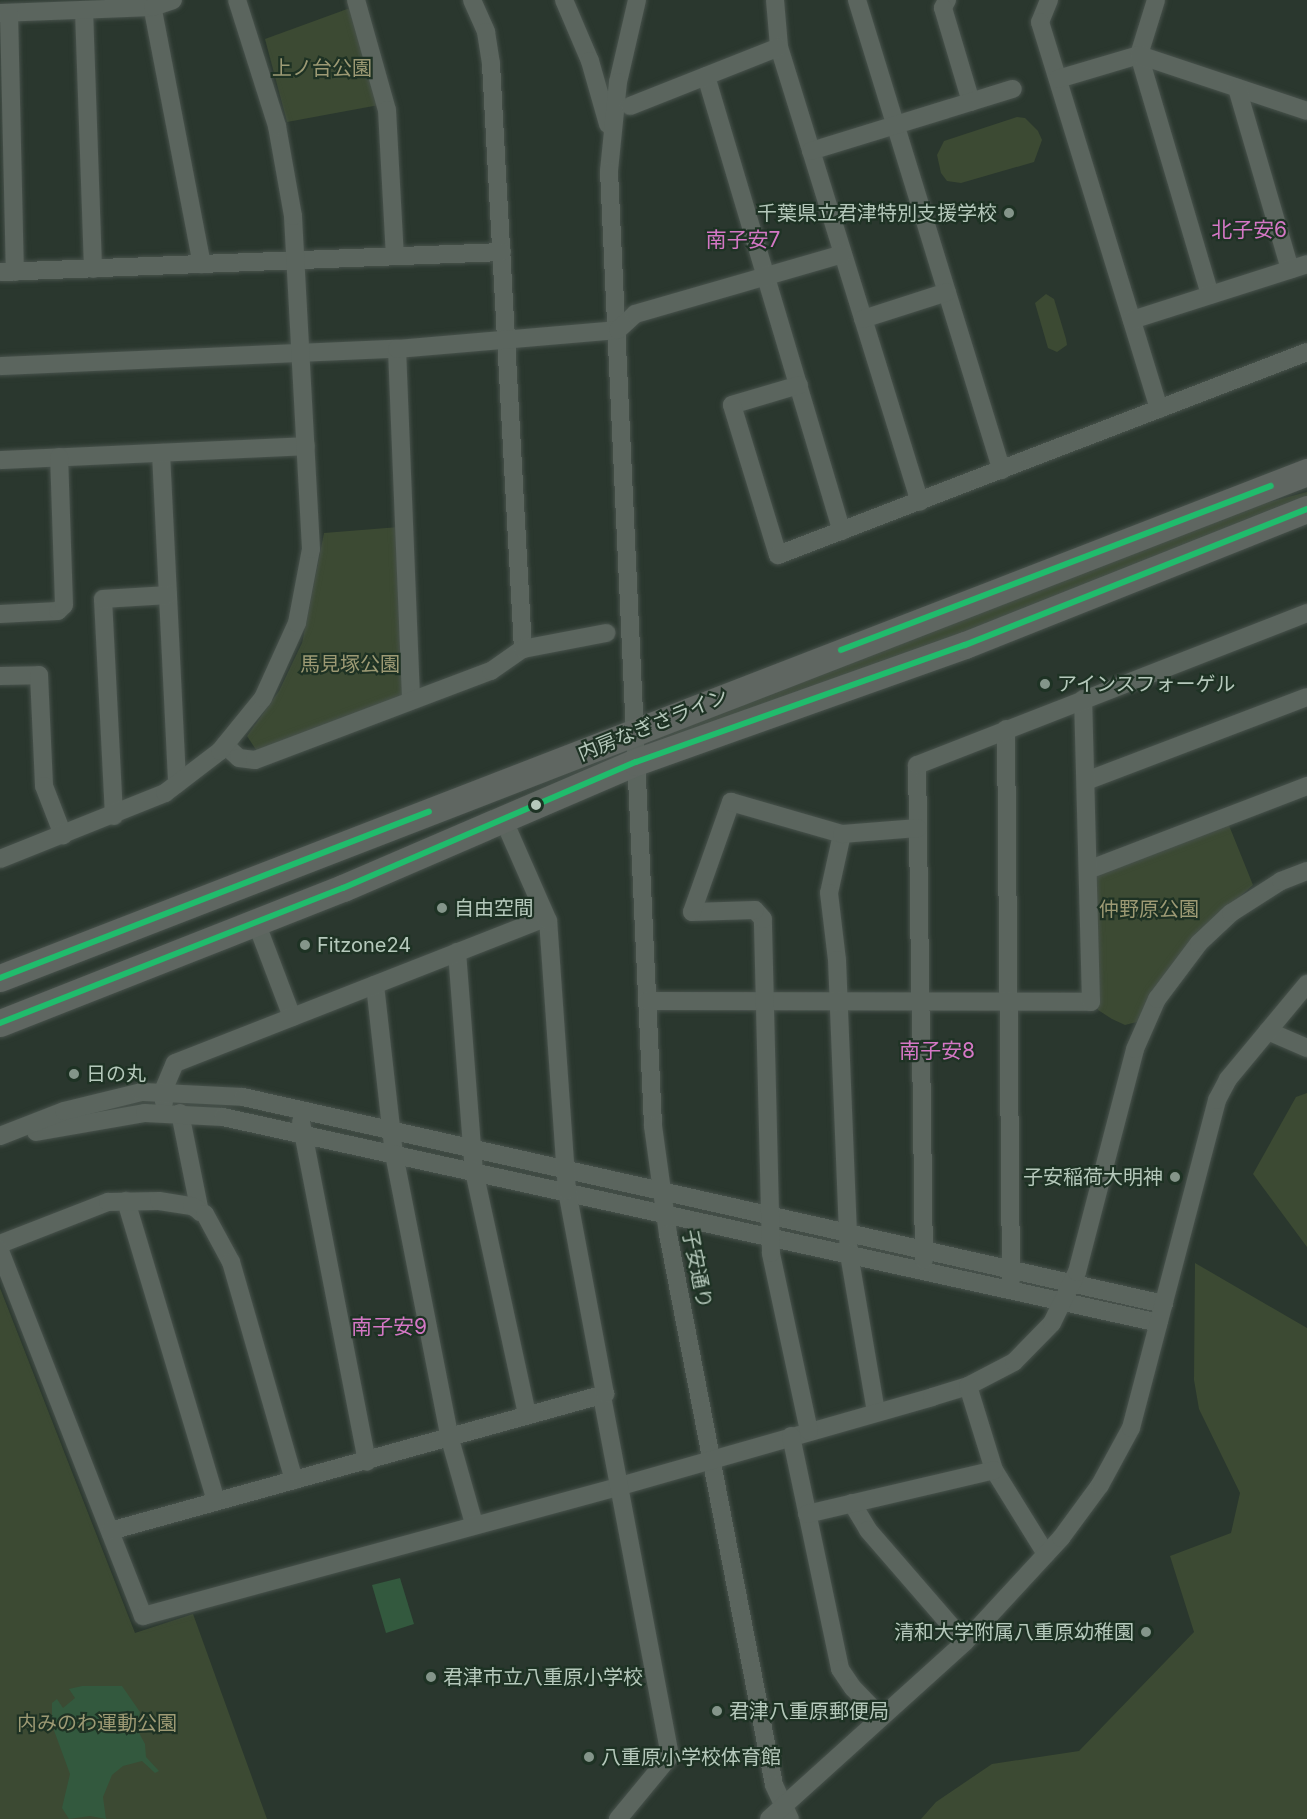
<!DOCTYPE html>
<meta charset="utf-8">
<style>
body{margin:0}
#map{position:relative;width:1307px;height:1819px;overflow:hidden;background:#2a372e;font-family:Inter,"Noto Sans JP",sans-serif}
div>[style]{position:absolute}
.green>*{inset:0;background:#3c4a33}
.water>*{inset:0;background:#33593e}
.roads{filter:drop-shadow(0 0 2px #48524c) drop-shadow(0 0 2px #48524c)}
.minor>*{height:18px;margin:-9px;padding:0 9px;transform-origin:9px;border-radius:9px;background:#5b655e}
.highway>*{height:27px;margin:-13.5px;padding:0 13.5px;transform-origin:13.5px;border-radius:13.5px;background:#5f6661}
.bus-1>*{height:6px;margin:-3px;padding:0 3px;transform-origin:3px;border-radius:3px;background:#20bc6c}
.dots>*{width:16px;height:16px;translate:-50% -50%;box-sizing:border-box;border:3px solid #1e3224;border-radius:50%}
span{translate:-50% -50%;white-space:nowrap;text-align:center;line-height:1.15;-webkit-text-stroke:4.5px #1e3224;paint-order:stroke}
.park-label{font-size:20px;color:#9d9a74}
.poi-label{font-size:20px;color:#b5c8bb}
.right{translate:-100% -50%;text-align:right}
.left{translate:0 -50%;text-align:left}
.street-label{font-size:20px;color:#b5c8bb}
.neighbourhood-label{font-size:21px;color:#d477c5}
</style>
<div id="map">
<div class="green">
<div style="clip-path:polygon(350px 8px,379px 105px,287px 122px,265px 39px)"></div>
<div style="clip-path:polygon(1017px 117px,1025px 118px,1038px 131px,1042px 140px,1034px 162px,961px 183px,947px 181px,941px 173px,937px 155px,944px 141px)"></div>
<div style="clip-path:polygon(1046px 294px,1054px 299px,1066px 339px,1067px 345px,1057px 352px,1048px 348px,1035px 303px)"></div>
<div style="clip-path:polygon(1307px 492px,1307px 497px,1180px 555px,658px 744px,655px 736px,1246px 508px)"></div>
<div style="clip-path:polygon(399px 527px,404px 696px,260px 756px,247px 736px,279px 691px,302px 643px,324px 533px)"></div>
<div style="clip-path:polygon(1228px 823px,1253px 885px,1192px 939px,1137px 1022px,1125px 1025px,1112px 1019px,1098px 1010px,1096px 876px)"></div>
<div style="clip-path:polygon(1307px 1093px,1307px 1247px,1253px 1174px,1296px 1097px)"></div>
<div style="clip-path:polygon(1195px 1263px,1307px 1328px,1307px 1819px,921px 1819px,936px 1802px,992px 1764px,1079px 1751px,1194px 1632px,1170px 1556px,1231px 1533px,1240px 1493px,1199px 1409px,1194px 1380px)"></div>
<div style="clip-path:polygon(0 1288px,135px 1633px,193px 1614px,267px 1819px,0 1819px)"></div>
</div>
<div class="water">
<div style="clip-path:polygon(400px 1578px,414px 1624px,386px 1633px,372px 1585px)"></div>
<div style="clip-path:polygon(82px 1686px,122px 1686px,140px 1712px,137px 1729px,145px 1744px,146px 1757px,159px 1771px,155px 1773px,142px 1761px,123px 1766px,112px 1775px,103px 1797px,106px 1819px,90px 1816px,69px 1819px,62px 1808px,70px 1774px,52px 1725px,52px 1703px,57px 1699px,63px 1708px,75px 1698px,69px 1689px)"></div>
</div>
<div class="roads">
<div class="minor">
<div style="left:151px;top:0;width:269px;rotate:79.1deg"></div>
<div style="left:356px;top:0;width:114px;rotate:74.3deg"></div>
<div style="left:387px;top:110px;width:146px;rotate:86.9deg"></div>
<div style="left:472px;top:0;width:35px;rotate:66deg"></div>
<div style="left:486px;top:32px;width:32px;rotate:81deg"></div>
<div style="left:491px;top:64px;width:586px;rotate:86.87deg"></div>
<div style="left:564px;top:0;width:66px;rotate:66.9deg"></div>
<div style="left:590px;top:61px;width:66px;rotate:74.1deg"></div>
<div style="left:637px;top:0;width:84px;rotate:103deg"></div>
<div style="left:618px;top:82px;width:89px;rotate:95.8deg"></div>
<div style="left:609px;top:171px;width:956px;rotate:87.36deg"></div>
<div style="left:653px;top:1126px;width:109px;rotate:82.1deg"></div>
<div style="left:668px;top:1234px;width:561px;rotate:79.11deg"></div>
<div style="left:774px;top:1785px;width:38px;rotate:65deg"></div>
<div style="left:775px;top:0;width:47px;rotate:85.1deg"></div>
<div style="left:779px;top:47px;width:476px;rotate:72.8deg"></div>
<div style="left:857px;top:0;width:492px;rotate:72.9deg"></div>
<div style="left:947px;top:0;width:9px;rotate:117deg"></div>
<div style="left:943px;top:8px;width:98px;rotate:73.4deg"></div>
<div style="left:1049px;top:0;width:24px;rotate:112deg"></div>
<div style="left:1040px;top:22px;width:405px;rotate:72.9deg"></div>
<div style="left:1156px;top:0;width:58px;rotate:107.2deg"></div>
<div style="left:1139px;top:55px;width:250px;rotate:73.5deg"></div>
<div style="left:84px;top:10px;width:259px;rotate:88deg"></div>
<div style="left:0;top:13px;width:153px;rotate:-2.2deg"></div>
<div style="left:153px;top:7px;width:21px;rotate:-19deg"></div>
<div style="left:9px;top:13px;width:259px;rotate:88.7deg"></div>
<div style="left:706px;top:76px;width:475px;rotate:73.4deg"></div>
<div style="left:1058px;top:79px;width:84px;rotate:-16.5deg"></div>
<div style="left:1139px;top:55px;width:177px;rotate:18.4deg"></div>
<div style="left:1237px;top:88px;width:189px;rotate:73.7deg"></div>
<div style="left:630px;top:106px;width:160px;rotate:-21.6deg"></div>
<div style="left:811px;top:151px;width:211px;rotate:-17.1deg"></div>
<div style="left:0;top:272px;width:502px;rotate:-2.28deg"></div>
<div style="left:863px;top:319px;width:88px;rotate:-17.8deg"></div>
<div style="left:1132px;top:320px;width:184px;rotate:-17.7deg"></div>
<div style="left:397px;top:349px;width:351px;rotate:87.7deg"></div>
<div style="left:0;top:366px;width:397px;rotate:-2.5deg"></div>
<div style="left:397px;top:349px;width:222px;rotate:-4.9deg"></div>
<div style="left:618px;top:330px;width:23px;rotate:-43deg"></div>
<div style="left:635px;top:314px;width:216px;rotate:-16.1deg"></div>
<div style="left:799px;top:385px;width:70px;rotate:163.4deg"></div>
<div style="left:732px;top:405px;width:157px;rotate:73deg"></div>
<div style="left:778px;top:555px;width:567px;rotate:-20.99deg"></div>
<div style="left:161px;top:453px;width:331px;rotate:87.2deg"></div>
<div style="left:0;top:460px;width:306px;rotate:-2.6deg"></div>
<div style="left:0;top:614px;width:58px;rotate:-3deg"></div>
<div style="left:58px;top:611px;width:8px;rotate:-45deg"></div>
<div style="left:64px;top:605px;width:148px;rotate:-91.9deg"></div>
<div style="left:0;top:676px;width:39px;rotate:-1deg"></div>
<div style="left:39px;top:675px;width:111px;rotate:87.4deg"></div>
<div style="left:44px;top:786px;width:53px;rotate:68.8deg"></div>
<div style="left:1006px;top:729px;width:551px;rotate:89.48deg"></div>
<div style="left:225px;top:745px;width:19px;rotate:43deg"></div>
<div style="left:239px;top:758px;width:16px;rotate:7deg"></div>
<div style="left:255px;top:760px;width:252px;rotate:-20.7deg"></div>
<div style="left:491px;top:671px;width:39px;rotate:-35deg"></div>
<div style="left:523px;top:649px;width:85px;rotate:-10.9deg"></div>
<div style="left:1086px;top:781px;width:236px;rotate:-20.8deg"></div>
<div style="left:114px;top:816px;width:217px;rotate:-92.9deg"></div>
<div style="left:103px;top:599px;width:65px;rotate:-3.5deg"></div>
<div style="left:842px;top:834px;width:60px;rotate:102.4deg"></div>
<div style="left:829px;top:893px;width:67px;rotate:83.2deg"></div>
<div style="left:837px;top:960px;width:294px;rotate:87.7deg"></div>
<div style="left:849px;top:1254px;width:160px;rotate:80.3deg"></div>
<div style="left:0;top:859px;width:178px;rotate:-21.8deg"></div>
<div style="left:165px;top:793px;width:69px;rotate:-37.4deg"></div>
<div style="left:220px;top:751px;width:68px;rotate:-50.9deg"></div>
<div style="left:263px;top:698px;width:82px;rotate:-65.6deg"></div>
<div style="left:297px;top:623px;width:75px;rotate:-79.3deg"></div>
<div style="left:311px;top:549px;width:333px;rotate:-93.1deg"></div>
<div style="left:293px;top:216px;width:91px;rotate:-100.1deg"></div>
<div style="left:277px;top:126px;width:132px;rotate:-107.6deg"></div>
<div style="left:1088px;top:870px;width:235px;rotate:-21deg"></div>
<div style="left:259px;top:930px;width:93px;rotate:69.2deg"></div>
<div style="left:457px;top:952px;width:220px;rotate:85.6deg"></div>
<div style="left:474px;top:1171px;width:250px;rotate:77.7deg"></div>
<div style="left:375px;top:985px;width:170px;rotate:83.6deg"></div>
<div style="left:394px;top:1154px;width:290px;rotate:78.9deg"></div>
<div style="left:450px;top:1439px;width:88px;rotate:74.2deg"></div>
<div style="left:647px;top:1001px;width:444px;rotate:0.1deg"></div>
<div style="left:1091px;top:1002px;width:303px;rotate:-91.5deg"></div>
<div style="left:1268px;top:1031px;width:43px;rotate:23.6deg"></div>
<div style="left:164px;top:1102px;width:11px;rotate:-95deg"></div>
<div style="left:163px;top:1091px;width:30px;rotate:-67deg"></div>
<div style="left:175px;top:1063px;width:397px;rotate:-21.4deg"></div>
<div style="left:180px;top:1113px;width:101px;rotate:78.6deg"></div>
<div style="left:301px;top:1122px;width:346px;rotate:79deg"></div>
<div style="left:36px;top:1132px;width:111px;rotate:-9.9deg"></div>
<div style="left:145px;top:1113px;width:78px;rotate:2.9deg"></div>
<div style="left:223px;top:1117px;width:958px;rotate:12.41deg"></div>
<div style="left:0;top:1136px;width:69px;rotate:-21.3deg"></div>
<div style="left:64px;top:1111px;width:80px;rotate:-13.7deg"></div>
<div style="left:142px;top:1092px;width:101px;rotate:2.8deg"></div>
<div style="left:243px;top:1097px;width:944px;rotate:12.67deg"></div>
<div style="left:126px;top:1201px;width:313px;rotate:73.3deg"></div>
<div style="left:0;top:1244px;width:116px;rotate:-21.3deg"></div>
<div style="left:108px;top:1202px;width:51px;rotate:-1.1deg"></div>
<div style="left:159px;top:1201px;width:33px;rotate:9deg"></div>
<div style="left:192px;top:1206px;width:15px;rotate:32deg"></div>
<div style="left:205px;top:1214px;width:55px;rotate:61.6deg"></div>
<div style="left:231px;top:1262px;width:227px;rotate:73.9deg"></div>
<div style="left:0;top:1251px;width:392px;rotate:68.6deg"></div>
<div style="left:143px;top:1616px;width:491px;rotate:-15.2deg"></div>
<div style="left:617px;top:1487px;width:328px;rotate:-15.9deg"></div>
<div style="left:932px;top:1397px;width:38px;rotate:-17deg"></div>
<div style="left:968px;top:1386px;width:52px;rotate:-27.6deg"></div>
<div style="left:1014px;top:1362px;width:54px;rotate:-45.7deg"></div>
<div style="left:1052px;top:1323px;width:57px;rotate:-63.9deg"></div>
<div style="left:1077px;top:1272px;width:230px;rotate:-75.4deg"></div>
<div style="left:1135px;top:1049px;width:55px;rotate:-66.3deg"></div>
<div style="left:1157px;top:999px;width:70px;rotate:-53.1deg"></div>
<div style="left:1199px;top:943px;width:44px;rotate:-43.2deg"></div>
<div style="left:1231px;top:913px;width:59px;rotate:-32.6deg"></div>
<div style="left:1281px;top:881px;width:28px;rotate:-21deg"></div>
<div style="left:924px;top:1260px;width:495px;rotate:-90.8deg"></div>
<div style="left:917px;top:765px;width:419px;rotate:-21.3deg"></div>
<div style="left:968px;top:1386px;width:88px;rotate:72.8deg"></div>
<div style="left:994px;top:1470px;width:99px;rotate:58.2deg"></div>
<div style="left:602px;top:1396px;width:366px;rotate:79.3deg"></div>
<div style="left:670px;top:1756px;width:82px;rotate:129.5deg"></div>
<div style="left:809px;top:1431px;width:182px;rotate:-102.1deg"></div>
<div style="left:771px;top:1253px;width:334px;rotate:-91.4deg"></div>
<div style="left:763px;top:919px;width:12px;rotate:-132deg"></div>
<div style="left:755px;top:910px;width:63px;rotate:178.2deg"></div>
<div style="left:692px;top:912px;width:117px;rotate:-70.5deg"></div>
<div style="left:731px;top:802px;width:116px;rotate:16.1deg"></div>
<div style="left:842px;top:834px;width:76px;rotate:-4.5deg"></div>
<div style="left:791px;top:1436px;width:238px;rotate:78.1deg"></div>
<div style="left:840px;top:1669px;width:23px;rotate:56deg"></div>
<div style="left:853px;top:1688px;width:40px;rotate:46deg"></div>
<div style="left:852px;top:1503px;width:31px;rotate:59deg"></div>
<div style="left:868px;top:1530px;width:148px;rotate:49.1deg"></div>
<div style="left:807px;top:1514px;width:192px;rotate:-13.2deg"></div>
<div style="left:110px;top:1531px;width:514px;rotate:-15.47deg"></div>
<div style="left:605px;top:1394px;width:207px;rotate:-100.6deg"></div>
<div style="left:567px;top:1191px;width:271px;rotate:-94deg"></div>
<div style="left:548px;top:921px;width:97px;rotate:-113.7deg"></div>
<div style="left:769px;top:1819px;width:264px;rotate:-42.1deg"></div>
<div style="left:965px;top:1642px;width:142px;rotate:-47.3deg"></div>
<div style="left:1061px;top:1538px;width:66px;rotate:-53.7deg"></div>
<div style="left:1100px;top:1485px;width:65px;rotate:-61.5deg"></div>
<div style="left:1131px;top:1428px;width:339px;rotate:-75.3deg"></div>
<div style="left:1217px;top:1100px;width:24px;rotate:-62deg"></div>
<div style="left:1228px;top:1079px;width:124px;rotate:-50.3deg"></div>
</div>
<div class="highway">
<div style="left:0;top:978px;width:1402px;rotate:-21.16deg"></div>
<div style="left:0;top:1023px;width:369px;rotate:-21.5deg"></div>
<div style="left:343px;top:888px;width:319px;rotate:-23.3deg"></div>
<div style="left:636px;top:762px;width:349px;rotate:-19.6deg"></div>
<div style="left:965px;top:645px;width:368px;rotate:-21.7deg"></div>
</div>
</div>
<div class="bus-1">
<div style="left:841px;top:650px;width:460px;rotate:-20.9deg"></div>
<div style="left:0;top:978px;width:460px;rotate:-21.2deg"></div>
<div style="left:0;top:1023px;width:369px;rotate:-21.5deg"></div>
<div style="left:343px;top:888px;width:319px;rotate:-23.3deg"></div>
<div style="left:636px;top:762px;width:349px;rotate:-19.6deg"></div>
<div style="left:965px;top:645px;width:368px;rotate:-21.7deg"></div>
</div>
<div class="dots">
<div style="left:1009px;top:213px;background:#84958a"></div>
<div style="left:1045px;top:684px;background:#84958a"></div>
<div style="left:536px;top:805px;background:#b5c8bb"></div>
<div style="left:442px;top:908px;background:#84958a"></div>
<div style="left:305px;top:945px;background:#84958a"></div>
<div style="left:74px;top:1074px;background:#84958a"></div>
<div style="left:1175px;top:1177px;background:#84958a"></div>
<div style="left:1146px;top:1632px;background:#84958a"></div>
<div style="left:431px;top:1677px;background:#84958a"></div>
<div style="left:717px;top:1711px;background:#84958a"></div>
<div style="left:589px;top:1757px;background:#84958a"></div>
</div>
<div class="park-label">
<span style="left:322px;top:68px">上ノ台公園</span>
<span style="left:350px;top:664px">馬見塚公園</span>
<span style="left:1149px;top:909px">仲野原公園</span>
<span style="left:97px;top:1723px">内みのわ運動公園</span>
</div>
<div class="poi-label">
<span class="right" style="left:997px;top:213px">千葉県立君津特別支援学校</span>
<span class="left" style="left:1057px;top:684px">アインスフォーゲル</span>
<span class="left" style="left:454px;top:908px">自由空間</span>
<span class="left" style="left:317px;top:945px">Fitzone24</span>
<span class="left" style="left:86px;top:1074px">日の丸</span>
<span class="right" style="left:1163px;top:1177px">子安稲荷大明神</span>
<span class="right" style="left:1134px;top:1632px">清和大学附属八重原幼稚園</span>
<span class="left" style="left:443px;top:1677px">君津市立八重原小学校</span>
<span class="left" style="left:729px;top:1711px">君津八重原郵便局</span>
<span class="left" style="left:601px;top:1757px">八重原小学校体育館</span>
</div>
<div class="street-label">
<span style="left:653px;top:725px;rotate:-22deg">内房なぎさライン</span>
<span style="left:697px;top:1269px;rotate:79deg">子安通り</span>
</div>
<div class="neighbourhood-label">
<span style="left:1249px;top:230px">北子安6</span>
<span style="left:743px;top:240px">南子安7</span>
<span style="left:937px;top:1051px">南子安8</span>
<span style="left:389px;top:1327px">南子安9</span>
</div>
</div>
